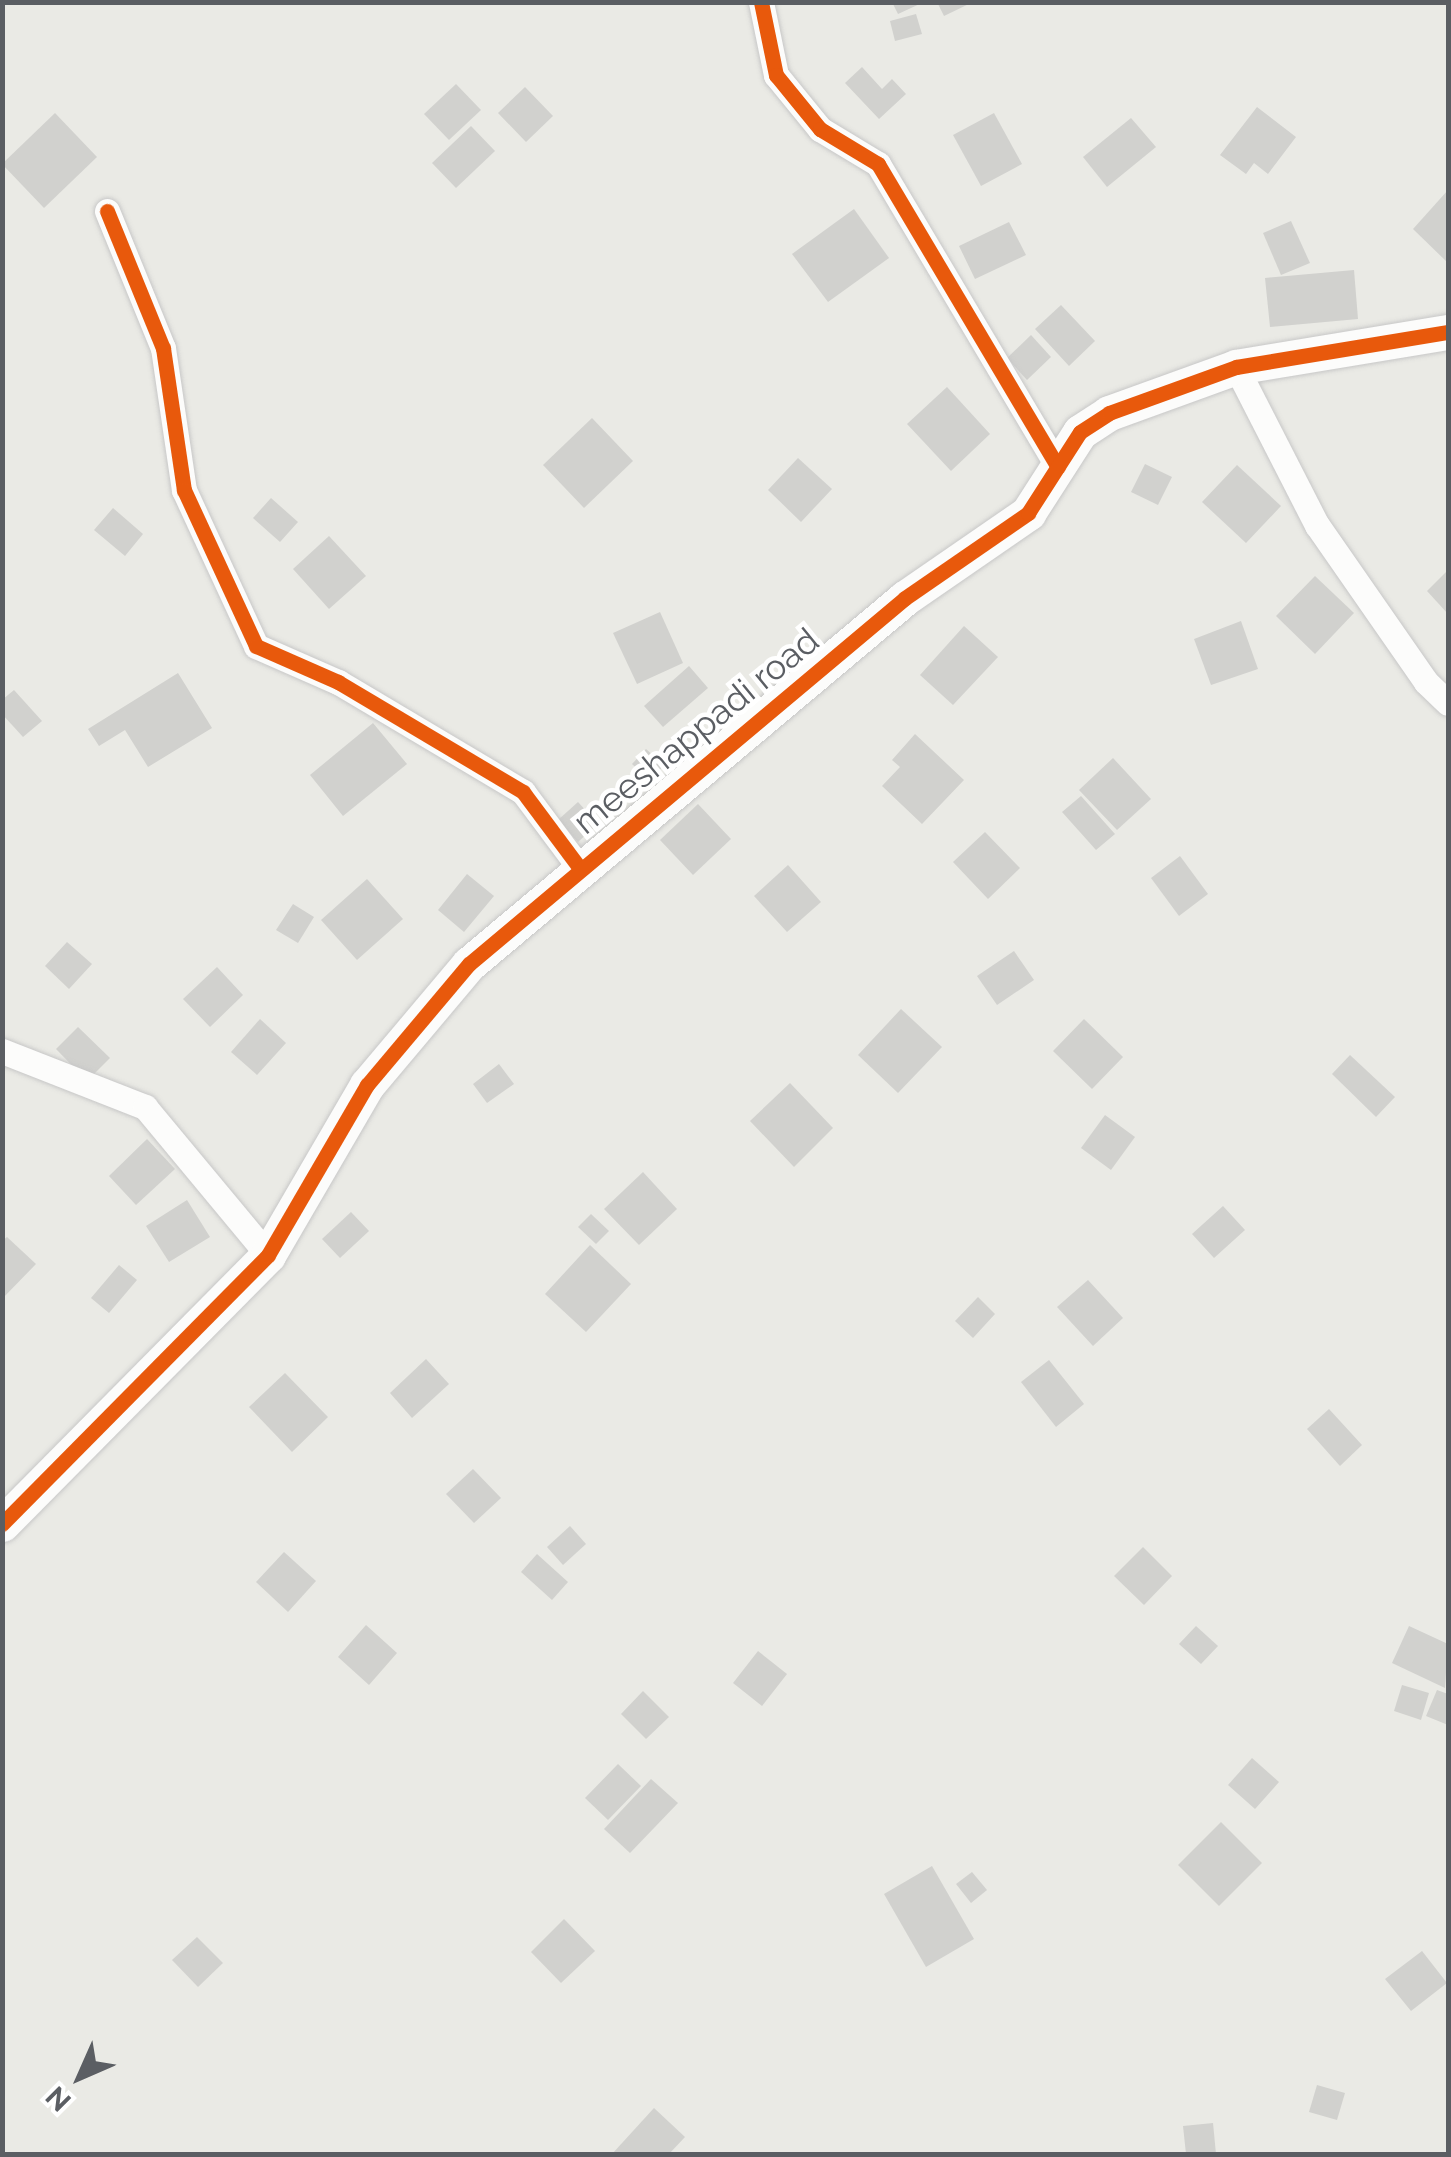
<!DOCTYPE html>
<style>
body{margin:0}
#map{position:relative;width:1451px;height:2157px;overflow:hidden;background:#eaeae5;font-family:Raleway,sans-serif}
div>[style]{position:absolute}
.building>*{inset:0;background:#d1d1ce}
.roads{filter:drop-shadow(0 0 2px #c7c7c7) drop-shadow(0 0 2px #c7c7c7)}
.street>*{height:25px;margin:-12.5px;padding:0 12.5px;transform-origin:12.5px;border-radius:12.5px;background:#fcfcfb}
.secondary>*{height:35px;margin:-17.5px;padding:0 17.5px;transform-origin:17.5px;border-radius:17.5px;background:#fcfcfb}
.cycleway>*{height:15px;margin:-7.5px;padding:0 7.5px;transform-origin:7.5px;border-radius:7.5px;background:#e8590c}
span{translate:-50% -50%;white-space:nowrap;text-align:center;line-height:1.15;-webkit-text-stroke:9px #fff;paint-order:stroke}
.street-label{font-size:35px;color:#5b5e63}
.frame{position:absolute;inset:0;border:5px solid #5b5e63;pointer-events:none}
.north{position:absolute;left:30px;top:2027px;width:100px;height:100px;-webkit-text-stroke:8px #fff;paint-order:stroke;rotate:225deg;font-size:28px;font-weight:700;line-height:40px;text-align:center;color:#5b5e63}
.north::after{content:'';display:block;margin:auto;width:35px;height:45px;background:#5b5e63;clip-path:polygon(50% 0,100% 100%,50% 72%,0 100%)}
</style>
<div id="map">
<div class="building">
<div style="clip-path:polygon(892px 2px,924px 2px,898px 14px)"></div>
<div style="clip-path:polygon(937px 2px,973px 2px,944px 16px)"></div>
<div style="clip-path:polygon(916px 14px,922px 34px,895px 41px,890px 21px)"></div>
<div style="clip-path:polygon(862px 67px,882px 89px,892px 79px,906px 94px,879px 119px,845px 83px)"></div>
<div style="clip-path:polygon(456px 84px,481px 110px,449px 140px,424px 114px)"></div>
<div style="clip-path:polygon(525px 87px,553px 116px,526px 142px,498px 113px)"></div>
<div style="clip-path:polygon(1257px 107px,1296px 137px,1268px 174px,1254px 163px,1246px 174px,1220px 155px)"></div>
<div style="clip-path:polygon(55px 113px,97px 157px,44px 208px,2px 164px)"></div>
<div style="clip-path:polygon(994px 113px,1022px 164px,981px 186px,953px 135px)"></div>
<div style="clip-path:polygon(1131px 118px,1156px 147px,1107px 187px,1083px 157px)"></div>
<div style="clip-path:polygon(471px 126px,495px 151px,456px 188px,432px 163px)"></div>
<div style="clip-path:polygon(1448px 190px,1448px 263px,1413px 229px)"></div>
<div style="clip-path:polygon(854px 209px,889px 258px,828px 302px,792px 254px)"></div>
<div style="clip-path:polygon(1291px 221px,1310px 263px,1281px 275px,1263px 233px)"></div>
<div style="clip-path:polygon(1009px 222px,1026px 255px,975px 279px,959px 246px)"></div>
<div style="clip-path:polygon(1354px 270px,1358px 319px,1270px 327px,1265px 278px)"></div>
<div style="clip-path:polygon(1061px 305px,1095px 341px,1069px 366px,1035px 329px)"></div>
<div style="clip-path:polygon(1031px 335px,1051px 357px,1027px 380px,1007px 358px)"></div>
<div style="clip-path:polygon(947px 387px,990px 434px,951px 471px,907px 424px)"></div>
<div style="clip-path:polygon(592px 418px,633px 461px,584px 508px,543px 465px)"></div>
<div style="clip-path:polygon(798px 458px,832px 489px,801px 522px,768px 490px)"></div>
<div style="clip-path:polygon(1145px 464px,1172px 477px,1158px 505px,1131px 492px)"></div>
<div style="clip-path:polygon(1237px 465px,1281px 506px,1246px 543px,1202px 502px)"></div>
<div style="clip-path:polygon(271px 498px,298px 522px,280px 542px,253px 518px)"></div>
<div style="clip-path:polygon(113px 508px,143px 534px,125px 556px,94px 530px)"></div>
<div style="clip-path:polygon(329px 536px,366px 576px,329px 609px,293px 569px)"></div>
<div style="clip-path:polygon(1448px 570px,1448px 614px,1427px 591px)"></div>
<div style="clip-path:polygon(1315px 576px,1354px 613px,1315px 654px,1276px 616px)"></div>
<div style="clip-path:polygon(660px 612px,683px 663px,637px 684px,613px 633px)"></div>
<div style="clip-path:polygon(1241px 621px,1258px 669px,1211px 685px,1194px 639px)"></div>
<div style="clip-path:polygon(964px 626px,998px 657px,953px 705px,920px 675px)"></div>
<div style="clip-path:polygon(689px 666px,708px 688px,663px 727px,644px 706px)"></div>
<div style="clip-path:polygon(178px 673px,212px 728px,148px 767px,125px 730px,99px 746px,88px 729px)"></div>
<div style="clip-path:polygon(14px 690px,42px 721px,23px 737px,2px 714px,2px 700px)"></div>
<div style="clip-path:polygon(373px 723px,407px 764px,343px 816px,310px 775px)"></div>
<div style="clip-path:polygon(915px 734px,964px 780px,922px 824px,882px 786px,900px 767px,892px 760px)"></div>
<div style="clip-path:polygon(646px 749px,664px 765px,650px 781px,632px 764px)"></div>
<div style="clip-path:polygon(1113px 758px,1151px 799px,1117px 830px,1079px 790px)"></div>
<div style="clip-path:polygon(1081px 796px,1115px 834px,1096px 850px,1062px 812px)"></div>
<div style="clip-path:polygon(578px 802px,598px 824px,578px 842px,558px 820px)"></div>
<div style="clip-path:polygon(698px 804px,731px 839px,693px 875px,660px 840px)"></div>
<div style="clip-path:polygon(985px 832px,1020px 868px,988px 899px,953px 862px)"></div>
<div style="clip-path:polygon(1180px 856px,1208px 894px,1179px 916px,1151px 878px)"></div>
<div style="clip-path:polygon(788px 865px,821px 902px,787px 932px,754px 896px)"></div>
<div style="clip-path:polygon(467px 874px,494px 896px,464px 932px,438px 910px)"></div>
<div style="clip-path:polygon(367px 879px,403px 919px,357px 960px,321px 920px)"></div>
<div style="clip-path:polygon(293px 904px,314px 917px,298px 943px,276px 930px)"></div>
<div style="clip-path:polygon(67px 942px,92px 964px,69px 989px,45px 966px)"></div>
<div style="clip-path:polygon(1014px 951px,1034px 980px,997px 1005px,977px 976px)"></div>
<div style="clip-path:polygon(217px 967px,243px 995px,210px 1027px,183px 999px)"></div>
<div style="clip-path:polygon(901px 1009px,942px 1047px,898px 1093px,858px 1055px)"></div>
<div style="clip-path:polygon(260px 1019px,286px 1043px,257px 1075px,231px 1052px)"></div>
<div style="clip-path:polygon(1084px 1019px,1123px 1057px,1092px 1089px,1053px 1051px)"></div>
<div style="clip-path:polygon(78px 1027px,110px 1058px,87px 1081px,56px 1049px)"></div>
<div style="clip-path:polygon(1350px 1055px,1395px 1097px,1376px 1117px,1332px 1074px)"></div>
<div style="clip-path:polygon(499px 1064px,514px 1084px,487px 1103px,473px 1084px)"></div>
<div style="clip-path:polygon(790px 1083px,833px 1128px,794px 1167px,750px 1121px)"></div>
<div style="clip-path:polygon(1105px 1115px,1135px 1137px,1111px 1170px,1081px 1148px)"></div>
<div style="clip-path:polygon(147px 1139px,175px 1169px,136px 1205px,109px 1176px)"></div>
<div style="clip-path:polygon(643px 1172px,677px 1209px,639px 1245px,604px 1209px)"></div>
<div style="clip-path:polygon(187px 1200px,210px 1237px,169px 1262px,146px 1226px)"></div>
<div style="clip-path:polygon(1223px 1206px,1245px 1230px,1214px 1258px,1192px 1234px)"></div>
<div style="clip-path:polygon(351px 1212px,369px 1231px,340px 1258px,322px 1239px)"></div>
<div style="clip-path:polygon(591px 1214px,609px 1231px,596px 1244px,578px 1227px)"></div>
<div style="clip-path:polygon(7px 1237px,36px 1264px,2px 1299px,2px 1241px)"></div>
<div style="clip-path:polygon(590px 1245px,631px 1284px,586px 1332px,545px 1294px)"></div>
<div style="clip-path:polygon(119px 1265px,137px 1280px,109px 1313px,91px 1298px)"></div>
<div style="clip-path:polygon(1088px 1280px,1123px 1318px,1093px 1346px,1057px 1307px)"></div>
<div style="clip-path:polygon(978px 1297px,995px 1314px,973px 1338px,955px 1321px)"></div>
<div style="clip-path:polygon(426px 1359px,449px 1384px,412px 1418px,390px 1393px)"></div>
<div style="clip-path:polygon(1049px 1360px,1084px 1404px,1056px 1427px,1021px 1382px)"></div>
<div style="clip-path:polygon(285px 1373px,328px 1417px,292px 1452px,249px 1407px)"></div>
<div style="clip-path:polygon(1329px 1409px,1362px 1445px,1340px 1466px,1307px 1429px)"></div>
<div style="clip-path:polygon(473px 1469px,501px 1498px,474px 1523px,446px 1494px)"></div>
<div style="clip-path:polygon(570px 1526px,586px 1544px,563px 1565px,547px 1547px)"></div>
<div style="clip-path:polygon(1143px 1547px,1172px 1576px,1144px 1605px,1114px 1576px)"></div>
<div style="clip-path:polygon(284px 1552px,316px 1581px,288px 1612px,256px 1582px)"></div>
<div style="clip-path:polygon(537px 1554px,568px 1582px,552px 1600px,521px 1572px)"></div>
<div style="clip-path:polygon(366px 1625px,397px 1653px,369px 1685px,338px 1657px)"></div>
<div style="clip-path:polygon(1196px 1626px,1218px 1646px,1201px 1664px,1179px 1644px)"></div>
<div style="clip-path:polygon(1409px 1626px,1448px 1644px,1445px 1688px,1392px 1663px)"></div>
<div style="clip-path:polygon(758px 1651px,787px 1674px,762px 1706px,733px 1683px)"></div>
<div style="clip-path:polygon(1402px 1685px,1429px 1693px,1421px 1720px,1394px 1711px)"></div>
<div style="clip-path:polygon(1437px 1690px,1448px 1694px,1448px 1725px,1426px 1716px)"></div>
<div style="clip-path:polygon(643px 1691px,669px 1717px,646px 1739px,621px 1714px)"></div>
<div style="clip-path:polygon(1252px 1758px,1279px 1782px,1255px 1809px,1228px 1785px)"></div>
<div style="clip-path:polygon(618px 1764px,641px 1786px,608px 1820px,585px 1798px)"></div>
<div style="clip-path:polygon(651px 1779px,678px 1803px,630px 1853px,604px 1829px)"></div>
<div style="clip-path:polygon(1221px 1822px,1262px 1863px,1219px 1906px,1178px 1865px)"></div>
<div style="clip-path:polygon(932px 1866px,974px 1939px,926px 1967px,884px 1894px)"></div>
<div style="clip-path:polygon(972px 1872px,987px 1890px,971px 1903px,956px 1884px)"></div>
<div style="clip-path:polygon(564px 1919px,595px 1951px,561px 1983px,531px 1952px)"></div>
<div style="clip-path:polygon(197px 1937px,223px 1963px,198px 1987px,172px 1960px)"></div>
<div style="clip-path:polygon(1422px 1951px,1447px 1983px,1411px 2011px,1385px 1979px)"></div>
<div style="clip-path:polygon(1317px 2085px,1345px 2093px,1337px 2120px,1309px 2112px)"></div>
<div style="clip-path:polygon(654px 2108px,685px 2137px,669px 2154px,612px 2154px)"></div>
<div style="clip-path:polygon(1213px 2123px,1216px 2154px,1186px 2154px,1183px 2126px)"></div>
</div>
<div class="roads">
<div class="street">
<div style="left:761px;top:2px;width:75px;rotate:78.4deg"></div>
<div style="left:776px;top:75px;width:70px;rotate:50.8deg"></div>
<div style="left:820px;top:129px;width:68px;rotate:31.1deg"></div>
<div style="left:878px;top:164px;width:352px;rotate:59.3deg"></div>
<div style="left:107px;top:211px;width:148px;rotate:67.8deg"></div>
<div style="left:163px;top:348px;width:144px;rotate:81.6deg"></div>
<div style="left:184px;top:490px;width:172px;rotate:65.2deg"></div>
<div style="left:256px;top:646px;width:90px;rotate:23.7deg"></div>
<div style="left:338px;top:682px;width:215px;rotate:30.7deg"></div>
<div style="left:523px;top:792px;width:94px;rotate:53.3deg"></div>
<div style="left:1236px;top:367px;width:178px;rotate:62.9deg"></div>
<div style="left:1317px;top:525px;width:191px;rotate:55.2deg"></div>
<div style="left:1426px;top:682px;width:30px;rotate:44deg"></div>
<div style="left:2px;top:1051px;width:154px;rotate:21.4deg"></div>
<div style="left:145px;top:1107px;width:192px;rotate:50.3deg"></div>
</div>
<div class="secondary">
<div style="left:2px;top:1524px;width:378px;rotate:-45.3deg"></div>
<div style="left:268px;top:1255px;width:197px;rotate:-59.8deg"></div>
<div style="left:367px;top:1085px;width:158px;rotate:-49.9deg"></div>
<div style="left:469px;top:964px;width:569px;rotate:-40.01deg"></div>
<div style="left:905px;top:598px;width:150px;rotate:-34.6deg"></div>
<div style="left:1028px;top:513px;width:96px;rotate:-57.3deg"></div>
<div style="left:1080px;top:432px;width:35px;rotate:-33deg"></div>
<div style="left:1109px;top:413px;width:135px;rotate:-19.9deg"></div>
<div style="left:1236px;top:367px;width:215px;rotate:-9.4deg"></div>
</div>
</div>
<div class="cycleway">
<div style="left:761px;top:2px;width:75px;rotate:78.4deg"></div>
<div style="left:776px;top:75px;width:70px;rotate:50.8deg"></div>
<div style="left:820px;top:129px;width:68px;rotate:31.1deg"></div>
<div style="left:878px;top:164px;width:352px;rotate:59.3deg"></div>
<div style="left:107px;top:211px;width:148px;rotate:67.8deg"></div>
<div style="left:163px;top:348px;width:144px;rotate:81.6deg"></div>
<div style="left:184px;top:490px;width:172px;rotate:65.2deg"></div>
<div style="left:256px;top:646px;width:90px;rotate:23.7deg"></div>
<div style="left:338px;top:682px;width:215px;rotate:30.7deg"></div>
<div style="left:523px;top:792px;width:94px;rotate:53.3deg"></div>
<div style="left:2px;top:1524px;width:378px;rotate:-45.3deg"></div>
<div style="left:268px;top:1255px;width:197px;rotate:-59.8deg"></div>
<div style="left:367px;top:1085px;width:158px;rotate:-49.9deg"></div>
<div style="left:469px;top:964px;width:569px;rotate:-40.01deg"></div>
<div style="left:905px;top:598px;width:150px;rotate:-34.6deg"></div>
<div style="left:1028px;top:513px;width:96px;rotate:-57.3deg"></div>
<div style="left:1080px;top:432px;width:35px;rotate:-33deg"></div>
<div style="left:1109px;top:413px;width:135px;rotate:-19.9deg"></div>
<div style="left:1236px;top:367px;width:215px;rotate:-9.4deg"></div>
</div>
<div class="street-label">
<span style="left:696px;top:731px;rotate:-39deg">meeshappadi road</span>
</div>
<div class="frame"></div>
<div class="north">N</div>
</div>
